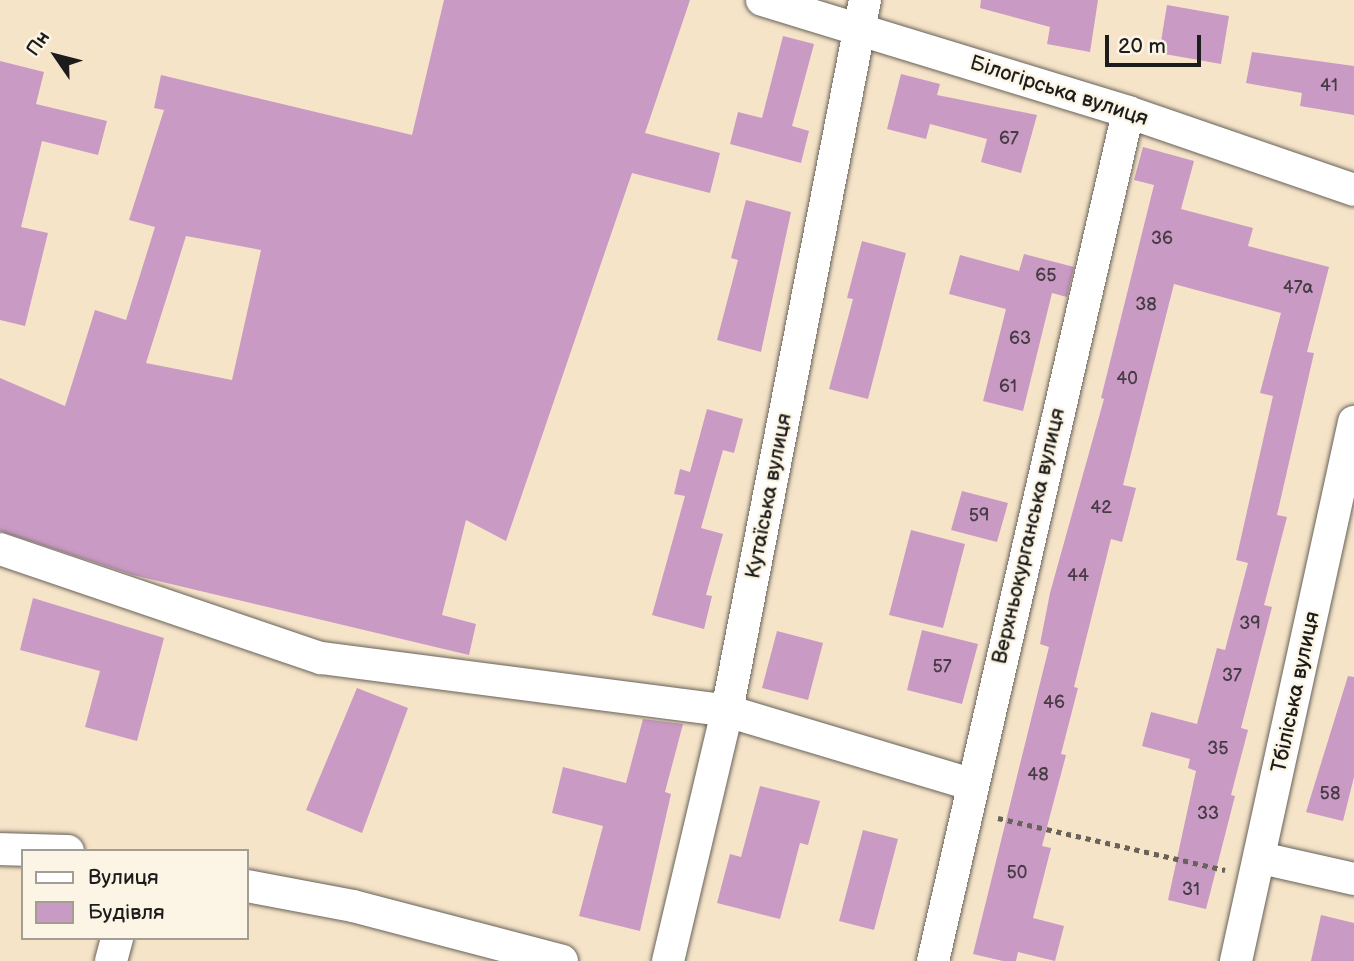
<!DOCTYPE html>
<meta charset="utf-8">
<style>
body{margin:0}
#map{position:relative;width:1354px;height:961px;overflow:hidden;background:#f6e4c9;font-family:"Balsamiq Sans",sans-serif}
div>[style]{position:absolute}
.building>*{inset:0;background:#c99ac4}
.path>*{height:4.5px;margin-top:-2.25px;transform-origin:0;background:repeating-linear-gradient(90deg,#686259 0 5px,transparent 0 10px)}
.roads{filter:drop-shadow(0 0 2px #686259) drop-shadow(0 0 2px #686259)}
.minor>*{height:32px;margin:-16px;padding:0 16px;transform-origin:16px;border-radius:16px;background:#fff}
span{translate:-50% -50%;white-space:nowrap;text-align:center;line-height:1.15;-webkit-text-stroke:5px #fcf5e5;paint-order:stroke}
.number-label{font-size:18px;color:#473c46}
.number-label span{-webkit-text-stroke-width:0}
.street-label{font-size:21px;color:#1c1c1c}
.legend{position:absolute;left:21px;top:849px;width:228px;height:91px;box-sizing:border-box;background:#fcf5e5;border:2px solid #a29e95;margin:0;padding:9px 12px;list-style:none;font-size:21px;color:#1c1c1c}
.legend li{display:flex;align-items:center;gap:14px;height:35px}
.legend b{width:35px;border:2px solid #a29e95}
.north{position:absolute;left:21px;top:21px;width:70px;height:70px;-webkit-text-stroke:5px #fcf5e5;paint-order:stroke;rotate:305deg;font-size:19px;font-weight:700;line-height:28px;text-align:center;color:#1c1c1c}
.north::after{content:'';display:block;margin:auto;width:24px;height:32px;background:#1c1c1c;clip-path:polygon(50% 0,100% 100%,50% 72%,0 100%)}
.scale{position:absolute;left:1105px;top:35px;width:96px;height:32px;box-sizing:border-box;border:4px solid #1c1c1c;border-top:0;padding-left:9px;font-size:21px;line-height:24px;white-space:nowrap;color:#1c1c1c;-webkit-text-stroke:5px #fcf5e5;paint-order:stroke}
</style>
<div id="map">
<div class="building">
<div style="clip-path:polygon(evenodd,444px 0,690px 0,645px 133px,720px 153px,710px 193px,632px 173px,506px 541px,466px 520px,442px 615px,476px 624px,469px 655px,133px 575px,0 531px,0 378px,65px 406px,95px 310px,126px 320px,155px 227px,129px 220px,164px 110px,154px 108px,161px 75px,412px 135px,444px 0,186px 236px,261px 250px,232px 380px,146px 363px,186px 236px)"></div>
<div style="clip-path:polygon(981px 0,1098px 0,1090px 52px,1047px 44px,1050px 27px,980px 8px)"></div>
<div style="clip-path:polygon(1167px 5px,1229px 16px,1221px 64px,1159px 53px)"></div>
<div style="clip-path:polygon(783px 36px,814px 44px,792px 126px,809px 131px,801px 163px,730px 144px,738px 112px,762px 118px)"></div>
<div style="clip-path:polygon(1252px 52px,1354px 66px,1354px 115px,1300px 106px,1302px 93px,1246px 83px)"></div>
<div style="clip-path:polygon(0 61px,44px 72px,36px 104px,107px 121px,98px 155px,42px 141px,21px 227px,48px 233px,25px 326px,0 320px)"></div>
<div style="clip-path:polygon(901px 74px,940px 84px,937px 95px,1037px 115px,1021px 173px,981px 162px,987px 139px,930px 124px,926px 139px,887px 129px)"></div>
<div style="clip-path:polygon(1143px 147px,1194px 161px,1181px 209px,1253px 228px,1248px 246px,1329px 267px,1307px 352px,1314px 353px,1277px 515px,1287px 517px,1264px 605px,1272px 607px,1241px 728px,1248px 730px,1231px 795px,1235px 796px,1206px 909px,1168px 900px,1196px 771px,1188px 768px,1190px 759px,1142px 746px,1151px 712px,1197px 724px,1217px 648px,1225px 650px,1248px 563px,1236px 560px,1273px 396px,1260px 393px,1281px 313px,1174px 284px,1123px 485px,1136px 488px,1122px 542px,1111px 539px,1074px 687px,1078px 688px,1061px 754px,1066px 755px,1042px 846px,1051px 848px,1033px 918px,1064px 926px,1055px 961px,1018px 952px,1016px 961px,1003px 961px,973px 954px,1049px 647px,1040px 644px,1050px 593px,1104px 399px,1101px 398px,1154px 185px,1134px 180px)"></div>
<div style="clip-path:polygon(746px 200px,791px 212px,761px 352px,717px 340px,738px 260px,731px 258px)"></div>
<div style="clip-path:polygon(862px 241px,906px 253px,868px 399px,829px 389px,853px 299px,847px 298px)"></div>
<div style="clip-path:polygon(1024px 254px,1074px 267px,1067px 297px,1052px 293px,1023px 411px,983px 401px,1006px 309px,949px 294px,960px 255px,1019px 271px)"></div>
<div style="clip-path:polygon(707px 409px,743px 419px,734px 453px,723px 450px,701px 528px,723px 534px,706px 595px,712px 596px,704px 629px,652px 615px,685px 496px,674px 494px,680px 469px,690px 472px)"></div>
<div style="clip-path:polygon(962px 491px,1008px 503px,997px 542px,951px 530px)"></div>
<div style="clip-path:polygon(911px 530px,965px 544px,943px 628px,889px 615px)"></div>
<div style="clip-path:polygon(33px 598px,164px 638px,137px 741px,85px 727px,100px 671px,20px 650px)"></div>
<div style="clip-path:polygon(922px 630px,978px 644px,962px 704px,907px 690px)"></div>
<div style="clip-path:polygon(777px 631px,823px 643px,808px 700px,762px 688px)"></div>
<div style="clip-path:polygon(1348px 676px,1354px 677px,1354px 777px,1343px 821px,1306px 812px)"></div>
<div style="clip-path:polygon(357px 688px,408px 708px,362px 833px,306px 810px)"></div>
<div style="clip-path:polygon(643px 719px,683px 724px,665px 792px,671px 794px,640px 931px,579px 916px,603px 826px,552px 813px,563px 767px,626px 783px)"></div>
<div style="clip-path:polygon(760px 786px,820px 801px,808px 845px,800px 843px,780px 919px,717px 903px,730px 854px,741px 857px)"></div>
<div style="clip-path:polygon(863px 830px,898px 839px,874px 930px,839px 921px)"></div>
<div style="clip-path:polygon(1321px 915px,1354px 923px,1354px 961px,1311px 961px)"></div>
</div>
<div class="path">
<div style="left:998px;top:818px;width:233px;rotate:12.9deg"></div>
</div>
<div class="roads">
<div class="minor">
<div style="left:762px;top:0;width:383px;rotate:17deg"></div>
<div style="left:1128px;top:112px;width:239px;rotate:19deg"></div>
<div style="left:0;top:549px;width:339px;rotate:18.8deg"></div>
<div style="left:321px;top:658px;width:409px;rotate:7.4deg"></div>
<div style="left:727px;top:711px;width:255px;rotate:16.7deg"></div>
<div style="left:0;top:849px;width:68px;rotate:1.7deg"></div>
<div style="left:1261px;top:858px;width:95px;rotate:12.7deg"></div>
<div style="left:247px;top:886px;width:108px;rotate:10.7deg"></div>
<div style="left:353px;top:906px;width:216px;rotate:14.7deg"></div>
<div style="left:111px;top:961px;width:24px;rotate:-75deg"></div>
<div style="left:668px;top:961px;width:257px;rotate:-76.7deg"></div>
<div style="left:727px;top:711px;width:724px;rotate:-79.02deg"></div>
<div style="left:933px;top:961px;width:871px;rotate:-77.06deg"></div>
<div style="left:1236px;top:961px;width:552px;rotate:-77.65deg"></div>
</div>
</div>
<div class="number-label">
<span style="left:1329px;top:86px">41</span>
<span style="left:1009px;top:139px">67</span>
<span style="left:1162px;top:239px">36</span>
<span style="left:1046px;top:276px">65</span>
<span style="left:1298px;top:288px">47а</span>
<span style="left:1146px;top:305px">38</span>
<span style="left:1020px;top:339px">63</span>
<span style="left:1127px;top:379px">40</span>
<span style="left:1008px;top:387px">61</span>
<span style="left:1101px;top:508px">42</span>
<span style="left:979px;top:516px">59</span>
<span style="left:1078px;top:576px">44</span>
<span style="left:1250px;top:624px">39</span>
<span style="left:942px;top:667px">57</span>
<span style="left:1232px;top:676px">37</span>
<span style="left:1054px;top:703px">46</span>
<span style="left:1218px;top:749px">35</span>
<span style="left:1038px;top:775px">48</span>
<span style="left:1330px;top:794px">58</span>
<span style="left:1208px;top:814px">33</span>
<span style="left:1017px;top:873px">50</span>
<span style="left:1191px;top:890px">31</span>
</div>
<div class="street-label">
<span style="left:1059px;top:91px;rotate:18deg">Білогірська вулиця</span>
<span style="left:769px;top:496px;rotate:-79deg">Кутаїська вулиця</span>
<span style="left:1029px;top:536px;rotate:-77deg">Верхньокурганська вулиця</span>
<span style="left:1296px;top:692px;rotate:-78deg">Тбіліська вулиця</span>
</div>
<ul class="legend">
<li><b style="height:9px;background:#fff"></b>Вулиця</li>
<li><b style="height:19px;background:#c99ac4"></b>Будівля</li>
</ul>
<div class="north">Пн</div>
<div class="scale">20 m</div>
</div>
